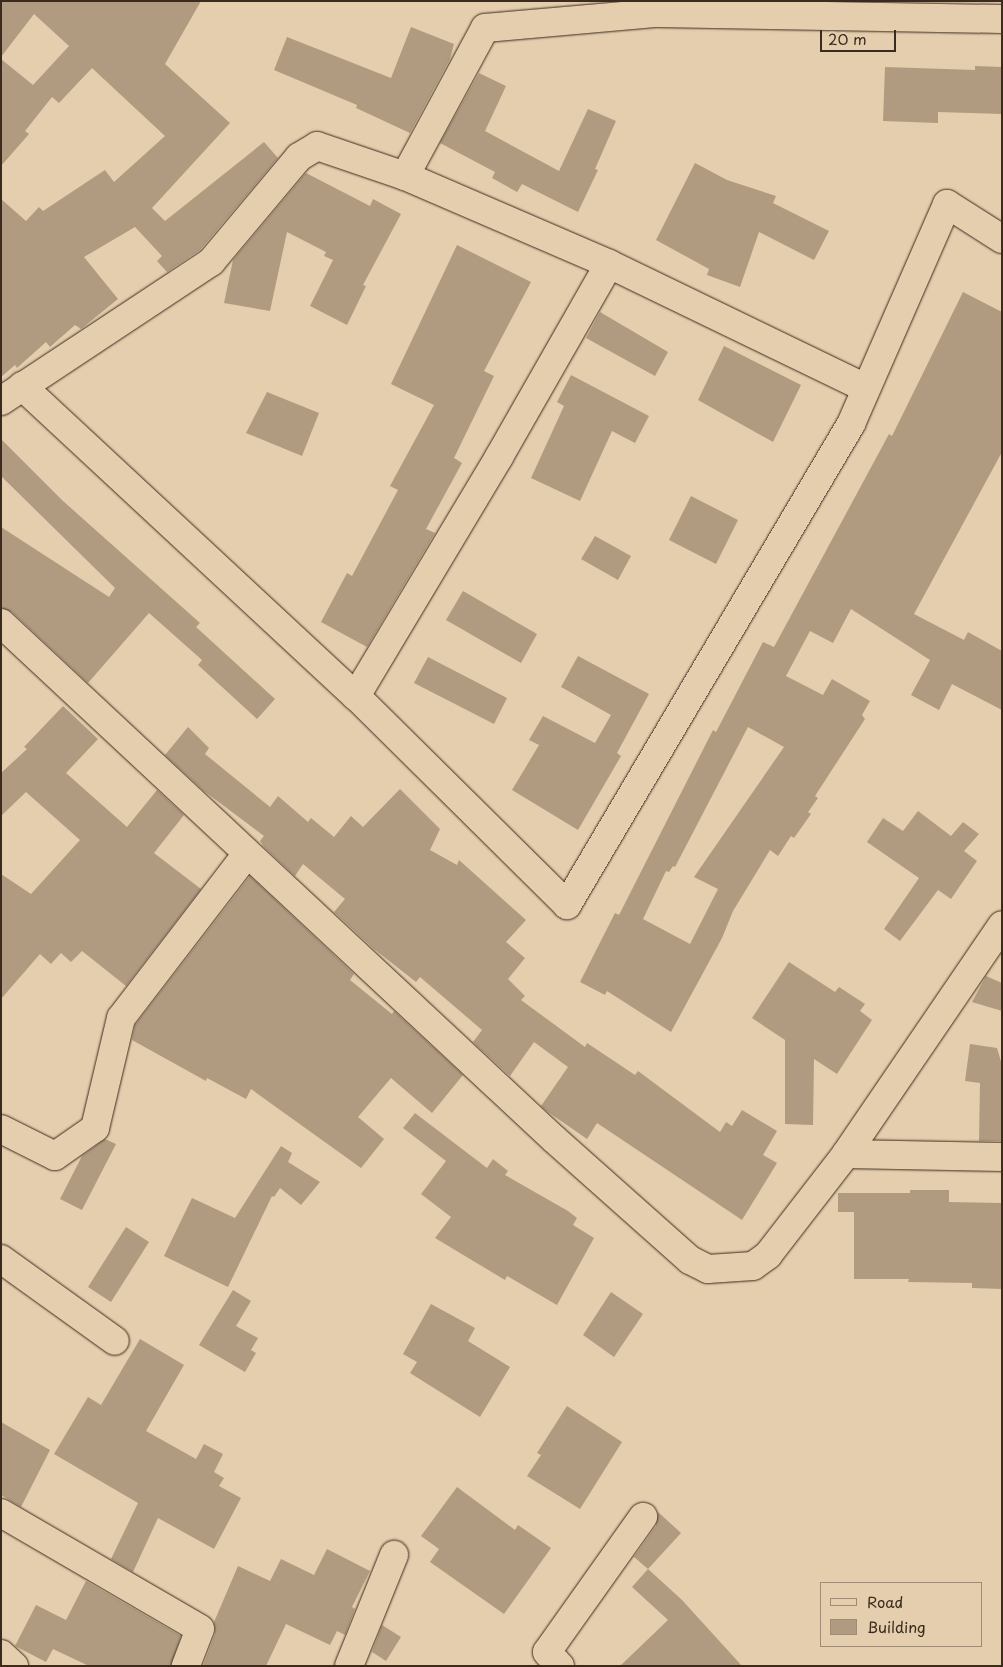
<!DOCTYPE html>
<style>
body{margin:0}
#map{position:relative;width:1003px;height:1667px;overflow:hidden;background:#e4cead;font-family:"Playpen Sans",sans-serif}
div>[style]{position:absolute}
.building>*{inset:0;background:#b09b80}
.roads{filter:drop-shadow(0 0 1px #3b2a1e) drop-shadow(0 0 1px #3b2a1e)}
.minor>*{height:28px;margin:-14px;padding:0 14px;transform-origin:14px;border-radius:14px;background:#e4cead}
span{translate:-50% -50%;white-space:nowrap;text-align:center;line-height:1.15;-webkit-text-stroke:4px #e4cead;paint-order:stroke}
.frame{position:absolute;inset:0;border:2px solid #3b2a1e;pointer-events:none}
.legend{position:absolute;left:820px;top:1582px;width:162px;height:65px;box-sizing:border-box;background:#e4cead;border:1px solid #a08c74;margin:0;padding:6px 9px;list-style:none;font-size:15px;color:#3b2a1e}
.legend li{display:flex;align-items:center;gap:10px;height:25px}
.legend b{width:25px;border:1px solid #a08c74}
.scale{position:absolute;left:820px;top:30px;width:76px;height:22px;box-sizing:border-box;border:2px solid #3b2a1e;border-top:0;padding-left:6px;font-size:15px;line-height:18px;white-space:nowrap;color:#3b2a1e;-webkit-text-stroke:4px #e4cead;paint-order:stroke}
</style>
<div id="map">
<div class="building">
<div style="clip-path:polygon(1px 1px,201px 1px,165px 64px,230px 123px,152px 208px,165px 221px,264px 142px,278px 158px,200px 250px,167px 272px,157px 261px,162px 256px,135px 227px,84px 257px,118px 299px,81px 329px,75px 325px,50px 347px,46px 342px,17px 368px,15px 365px,1px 377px,1px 199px,26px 221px,39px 207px,43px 211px,105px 170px,114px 182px,165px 136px,92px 68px,59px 103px,52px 97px,25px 131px,29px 134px,1px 166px,1px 59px,33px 85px,69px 46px,34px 14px,1px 57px)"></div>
<div style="clip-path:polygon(411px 27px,454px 44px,450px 59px,410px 133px,356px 108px,357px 105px,274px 70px,287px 37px,391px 78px)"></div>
<div style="clip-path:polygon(975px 66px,1002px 67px,1002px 114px,938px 112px,938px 123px,883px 121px,885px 67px,975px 70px)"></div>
<div style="clip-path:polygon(479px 73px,506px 86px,485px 131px,559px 171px,588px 109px,616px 121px,595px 169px,598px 170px,578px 212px,522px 184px,517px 192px,492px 178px,495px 172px,440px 143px)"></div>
<div style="clip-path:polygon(695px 163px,727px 180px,776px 196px,773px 203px,829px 231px,814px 260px,759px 232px,740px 287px,707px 275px,709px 269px,656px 240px)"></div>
<div style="clip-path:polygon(306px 173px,370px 206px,373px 199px,401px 214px,363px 285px,366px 286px,347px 325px,310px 306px,333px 260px,324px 256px,326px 252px,287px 232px,270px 311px,224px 303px,233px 260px)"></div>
<div style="clip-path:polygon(457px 245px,531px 282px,484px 371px,494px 376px,454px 458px,462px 463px,426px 529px,435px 533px,367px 647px,321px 622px,347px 573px,352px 576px,398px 490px,390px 486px,434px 405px,391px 384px)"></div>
<div style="clip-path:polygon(evenodd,963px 292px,1002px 312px,1002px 452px,914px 614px,964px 640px,968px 632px,1002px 651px,1002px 710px,952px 684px,939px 710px,911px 695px,930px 660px,851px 609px,833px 643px,810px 631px,786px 676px,823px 695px,832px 679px,870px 701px,862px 715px,865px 719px,815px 796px,818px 798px,808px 812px,811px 814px,794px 838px,791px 836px,778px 856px,770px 850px,733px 911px,722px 938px,671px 1032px,607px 991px,605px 995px,580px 982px,615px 913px,619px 915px,713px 730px,716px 732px,763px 642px,774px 647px,889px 434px,892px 436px,963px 292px,748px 727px,784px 747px,694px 877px,718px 889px,690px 944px,643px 919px,666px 871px,669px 872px,673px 866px,675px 867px,748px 727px)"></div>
<div style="clip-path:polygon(600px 312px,668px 352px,655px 376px,586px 338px)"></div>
<div style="clip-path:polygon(724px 346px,801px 385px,773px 442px,698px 400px)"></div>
<div style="clip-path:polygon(571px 375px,649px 416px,635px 443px,612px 431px,580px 501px,531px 478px,564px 406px,557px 402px)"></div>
<div style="clip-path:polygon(267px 392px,319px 413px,302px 456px,246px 433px)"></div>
<div style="clip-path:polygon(1px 439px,63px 501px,200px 623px,196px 627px,275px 699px,257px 719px,198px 665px,202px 660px,149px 613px,88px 683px,12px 612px,1px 608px,1px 527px,109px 597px,115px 588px,1px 476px)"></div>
<div style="clip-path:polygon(691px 496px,738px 520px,716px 564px,669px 540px)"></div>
<div style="clip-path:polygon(595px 536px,631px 556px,618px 580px,581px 559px)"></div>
<div style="clip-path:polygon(463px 591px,537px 634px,521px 663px,446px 620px)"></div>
<div style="clip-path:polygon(578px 656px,649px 694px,617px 753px,621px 756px,578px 830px,512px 790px,539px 745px,529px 740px,543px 716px,595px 743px,611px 715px,561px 687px)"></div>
<div style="clip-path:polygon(428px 657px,507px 698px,494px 724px,414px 683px)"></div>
<div style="clip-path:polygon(63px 706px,98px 739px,66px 773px,127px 827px,157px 790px,184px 815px,154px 853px,201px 889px,126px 986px,82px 951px,71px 962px,61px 953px,51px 964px,40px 954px,1px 999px,1px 874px,31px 894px,80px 840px,26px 792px,1px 816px,1px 773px,27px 749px,24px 747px)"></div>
<div style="clip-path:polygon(188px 727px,209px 748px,205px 754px,270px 807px,278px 796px,308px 822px,311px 818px,334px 837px,351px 816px,363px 827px,400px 789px,440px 829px,430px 850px,457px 865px,459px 860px,526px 920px,506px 942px,525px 958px,508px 979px,525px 996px,521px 1000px,585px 1047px,587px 1043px,635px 1075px,638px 1071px,720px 1132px,726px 1122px,732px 1126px,742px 1110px,777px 1131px,763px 1155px,777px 1163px,742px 1220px,597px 1123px,587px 1139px,548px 1112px,541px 1106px,568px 1067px,534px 1042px,510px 1076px,473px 1042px,482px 1030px,420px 977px,416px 982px,374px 949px,334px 912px,345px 899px,303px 864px,295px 876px,264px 847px,260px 841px,264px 836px,204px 791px,165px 755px)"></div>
<div style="clip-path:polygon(918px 811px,951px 836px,963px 822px,979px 834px,964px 851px,977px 861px,951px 899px,938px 890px,900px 941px,884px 929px,919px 878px,867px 842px,883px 818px,903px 831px)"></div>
<div style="clip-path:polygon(250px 876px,354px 974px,350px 980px,392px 1014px,394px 1011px,463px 1075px,432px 1113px,391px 1078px,358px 1117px,384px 1139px,361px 1168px,251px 1089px,246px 1099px,207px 1078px,206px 1081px,132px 1040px,135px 1025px)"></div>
<div style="clip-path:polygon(789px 962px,835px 992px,839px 987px,865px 1004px,860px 1011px,872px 1020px,837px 1074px,814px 1059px,813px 1125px,785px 1124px,785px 1040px,752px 1018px)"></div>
<div style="clip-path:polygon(986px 976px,1002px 983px,1002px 1011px,972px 1002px)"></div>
<div style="clip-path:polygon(970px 1044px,997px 1048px,1002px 1065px,1002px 1141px,979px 1141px,980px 1083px,965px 1081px)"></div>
<div style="clip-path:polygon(415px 1113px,487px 1168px,493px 1159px,508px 1171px,505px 1175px,568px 1211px,577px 1218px,573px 1225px,594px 1238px,557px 1305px,507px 1276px,505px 1280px,435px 1238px,451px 1217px,421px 1194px,446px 1161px,403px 1128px)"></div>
<div style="clip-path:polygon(105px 1139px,116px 1144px,82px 1210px,60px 1199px,82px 1156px)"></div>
<div style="clip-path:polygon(281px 1146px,292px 1153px,288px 1162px,320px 1182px,301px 1205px,280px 1188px,274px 1197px,272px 1196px,228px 1287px,164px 1256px,192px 1198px,235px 1218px)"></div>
<div style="clip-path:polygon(910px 1190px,949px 1190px,949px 1202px,1002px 1203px,1002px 1289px,972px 1288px,972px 1283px,908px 1282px,909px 1279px,854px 1279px,854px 1212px,838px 1212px,838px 1193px,910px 1193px)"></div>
<div style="clip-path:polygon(126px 1227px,149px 1242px,111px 1302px,88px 1287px)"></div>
<div style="clip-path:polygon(233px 1290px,251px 1301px,236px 1326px,258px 1338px,251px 1350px,256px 1353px,245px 1372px,199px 1345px)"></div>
<div style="clip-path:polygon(611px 1292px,643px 1314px,614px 1357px,583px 1335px)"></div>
<div style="clip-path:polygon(431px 1304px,475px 1328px,468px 1341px,510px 1367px,480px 1417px,410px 1373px,417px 1362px,403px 1354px)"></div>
<div style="clip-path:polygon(140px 1339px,184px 1365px,146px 1431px,196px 1459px,204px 1444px,223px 1454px,214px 1472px,224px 1478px,219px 1486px,241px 1498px,214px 1549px,158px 1518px,133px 1572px,111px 1559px,138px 1503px,54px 1454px,88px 1397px,101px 1405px)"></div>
<div style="clip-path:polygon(567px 1406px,622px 1442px,580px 1509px,527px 1476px,541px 1455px,537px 1453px)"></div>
<div style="clip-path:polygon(1px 1422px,50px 1450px,21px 1507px,1px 1495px)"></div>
<div style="clip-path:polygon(457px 1487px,515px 1530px,518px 1525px,551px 1548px,504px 1614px,430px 1562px,439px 1549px,421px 1536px)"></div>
<div style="clip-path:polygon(658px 1512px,681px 1533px,648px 1569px,634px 1557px,656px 1526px)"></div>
<div style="clip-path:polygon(327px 1549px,370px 1571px,352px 1607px,355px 1609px,345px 1635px,337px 1631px,330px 1645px,286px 1624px,266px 1666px,203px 1666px,215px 1634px,214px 1622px,238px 1566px,270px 1581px,281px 1559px,314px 1575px)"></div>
<div style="clip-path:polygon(648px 1569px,682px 1600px,742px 1666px,620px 1666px,668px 1620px,632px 1587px)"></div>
<div style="clip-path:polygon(86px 1581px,181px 1636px,171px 1666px,89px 1666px,53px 1649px,46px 1662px,15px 1646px,36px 1605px,66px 1620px)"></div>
<div style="clip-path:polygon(382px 1625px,401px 1637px,386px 1661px,372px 1652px)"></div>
</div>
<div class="roads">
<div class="minor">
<div style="left:405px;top:176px;width:222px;rotate:23.3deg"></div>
<div style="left:609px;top:264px;width:285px;rotate:25.8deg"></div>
<div style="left:22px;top:386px;width:456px;rotate:42.9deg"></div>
<div style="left:356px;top:696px;width:297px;rotate:44.7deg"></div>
<div style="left:567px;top:905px;width:559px;rotate:-59.44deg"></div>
<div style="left:851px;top:424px;width:240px;rotate:-66.4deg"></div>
<div style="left:947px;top:204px;width:65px;rotate:32.5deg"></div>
<div style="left:1px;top:401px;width:252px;rotate:-33.5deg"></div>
<div style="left:211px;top:262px;width:137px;rotate:-50deg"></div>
<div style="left:299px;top:157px;width:21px;rotate:-31deg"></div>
<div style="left:317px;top:146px;width:93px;rotate:18.8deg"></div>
<div style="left:405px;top:176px;width:168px;rotate:-61.6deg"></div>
<div style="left:485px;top:28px;width:173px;rotate:-5deg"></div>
<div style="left:657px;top:13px;width:345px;rotate:1deg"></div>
<div style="left:1px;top:623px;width:756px;rotate:43.02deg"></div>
<div style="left:554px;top:1139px;width:182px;rotate:41.7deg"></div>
<div style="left:690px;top:1260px;width:20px;rotate:27deg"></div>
<div style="left:708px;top:1269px;width:45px;rotate:-3.8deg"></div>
<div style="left:753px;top:1266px;width:19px;rotate:-36deg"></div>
<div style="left:768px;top:1255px;width:128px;rotate:-52.3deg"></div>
<div style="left:846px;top:1154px;width:277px;rotate:-55.7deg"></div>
<div style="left:356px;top:696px;width:279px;rotate:-59.1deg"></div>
<div style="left:499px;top:457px;width:222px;rotate:-60.3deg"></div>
<div style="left:1px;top:1129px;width:60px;rotate:26.6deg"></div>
<div style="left:55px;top:1156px;width:49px;rotate:-35deg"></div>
<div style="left:95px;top:1128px;width:113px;rotate:-76.7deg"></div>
<div style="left:121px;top:1018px;width:207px;rotate:-52.5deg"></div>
<div style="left:846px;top:1154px;width:156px;rotate:1.1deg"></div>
<div style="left:1px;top:1259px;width:140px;rotate:35.7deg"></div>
<div style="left:1px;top:1513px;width:230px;rotate:30.2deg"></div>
<div style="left:200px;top:1629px;width:40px;rotate:111deg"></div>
<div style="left:1px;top:1654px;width:18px;rotate:43deg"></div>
<div style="left:349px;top:1666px;width:120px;rotate:-67.9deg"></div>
<div style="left:560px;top:1666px;width:19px;rotate:-133deg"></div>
<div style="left:547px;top:1652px;width:166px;rotate:-54.6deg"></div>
</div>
</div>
<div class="frame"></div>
<ul class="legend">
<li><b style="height:6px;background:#e4cead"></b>Road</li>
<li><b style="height:14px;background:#b09b80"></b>Building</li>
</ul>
<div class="scale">20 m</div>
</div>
